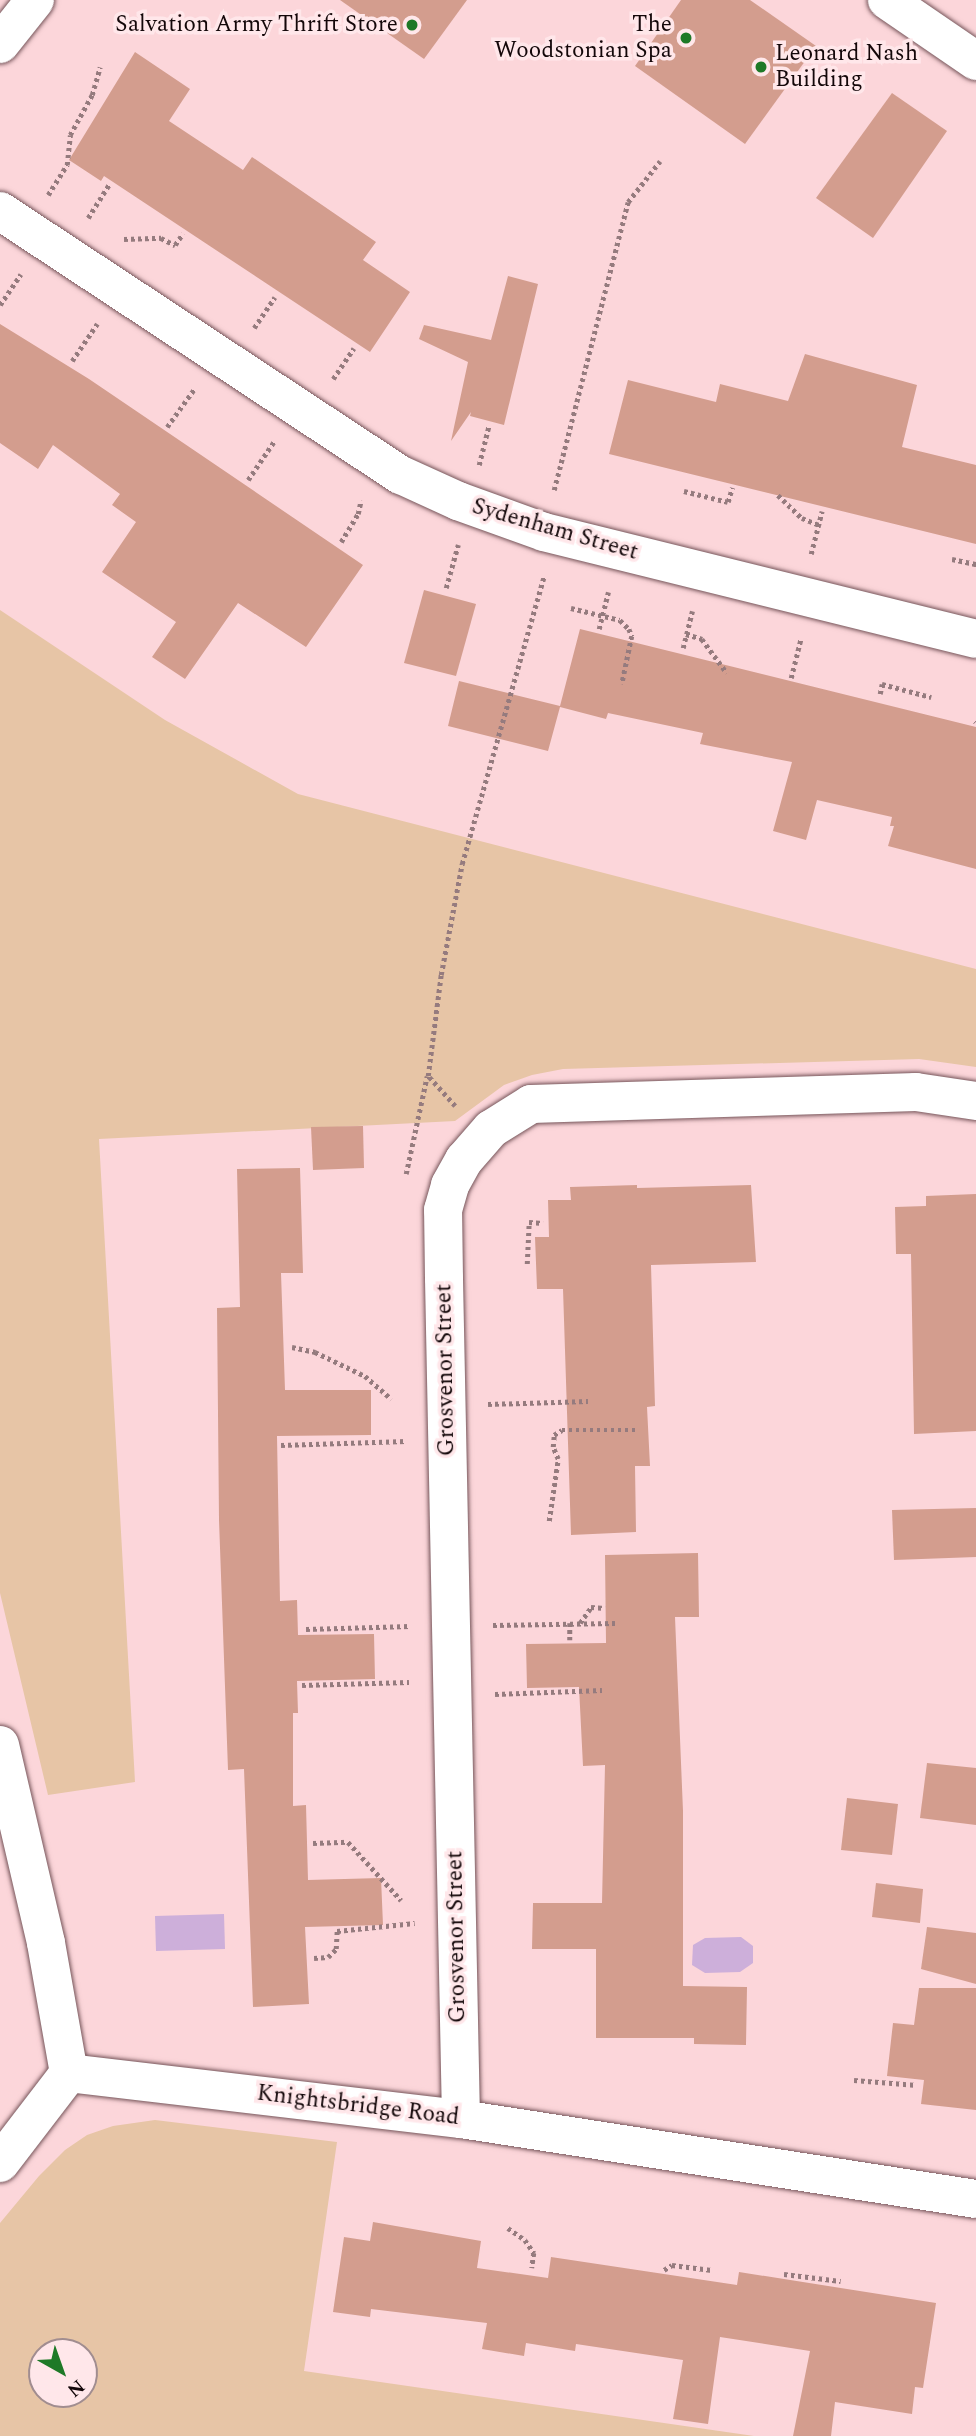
<!DOCTYPE html>
<style>
body{margin:0}
#map{position:relative;width:976px;height:2436px;overflow:hidden;background:#fcd6da;font-family:Spectral,serif}
div>[style]{position:absolute}
.green>*{inset:0;background:#e7c5a6}
.water>*{inset:0;background:#cdafda}
.building>*{inset:0;background:#d39d8e}
.path>*{height:4.5px;margin-top:-2.25px;transform-origin:0;background:repeating-linear-gradient(90deg,#957b7e 0 3.5px,transparent 0 7px)}
.roads{filter:drop-shadow(0 0 2px #76555a) drop-shadow(0 0 2px #76555a)}
.minor>*{height:38px;margin:-19px;padding:0 19px;transform-origin:19px;border-radius:19px;background:#fff}
.major>*{height:38px;margin:-19px;padding:0 19px;transform-origin:19px;border-radius:19px;background:#fff}
.dots>*{width:19px;height:19px;translate:-50% -50%;box-sizing:border-box;border:4px solid #ffe7ea;border-radius:50%}
span{translate:-50% -50%;white-space:nowrap;text-align:center;line-height:1.15;-webkit-text-stroke:7px #ffe7ea;paint-order:stroke}
.poi-label{font-size:23px;color:#130709}
.right{translate:-100% -50%;text-align:right}
.left{translate:0 -50%;text-align:left}
.street-label{font-size:23px;color:#130709}
.north{position:absolute;left:28px;top:2338px;width:70px;height:70px;box-sizing:border-box;background:#ffe7ea;border:2px solid #a18d90;border-radius:50%;rotate:140deg;font-size:19px;font-weight:700;line-height:28px;text-align:center;color:#130709}
.north::after{content:'';display:block;margin:auto;width:24px;height:32px;background:#1e7927;clip-path:polygon(50% 0,100% 100%,50% 72%,0 100%)}
</style>
<div id="map">
<div class="green">
<div style="clip-path:polygon(0 610px,165px 720px,298px 794px,976px 969px,976px 1067px,919px 1059px,563px 1069px,532px 1075px,504px 1085px,455px 1121px,99px 1139px,135px 1782px,48px 1795px,0 1593px)"></div>
<div style="clip-path:polygon(evenodd,155px 2120px,337px 2142px,304px 2371px,754px 2436px,0 2436px,0 2223px,39px 2176px,65px 2150px,87px 2135px,113px 2126px,155px 2120px,42px 2352px,84px 2352px,84px 2394px,42px 2394px,42px 2352px)"></div>
</div>
<div class="water">
<div style="clip-path:polygon(224px 1914px,225px 1949px,156px 1951px,155px 1916px)"></div>
<div style="clip-path:polygon(741px 1937px,753px 1946px,753px 1963px,740px 1972px,705px 1973px,692px 1965px,693px 1945px,705px 1938px)"></div>
</div>
<div class="building">
<div style="clip-path:polygon(340px 0,467px 0,424px 59px)"></div>
<div style="clip-path:polygon(681px 0,750px 0,816px 46px,745px 144px,635px 66px)"></div>
<div style="clip-path:polygon(135px 52px,190px 89px,169px 121px,243px 170px,252px 157px,376px 242px,363px 260px,410px 292px,370px 352px,104px 176px,101px 181px,69px 160px)"></div>
<div style="clip-path:polygon(892px 93px,947px 131px,873px 238px,816px 198px)"></div>
<div style="clip-path:polygon(508px 276px,538px 284px,504px 425px,470px 416px,471px 412px,451px 441px,468px 362px,419px 339px,424px 325px,491px 340px)"></div>
<div style="clip-path:polygon(0 324px,89px 379px,363px 565px,306px 647px,238px 603px,185px 679px,152px 657px,176px 622px,102px 572px,136px 522px,112px 505px,120px 494px,53px 445px,38px 469px,0 443px)"></div>
<div style="clip-path:polygon(805px 354px,917px 385px,902px 447px,976px 465px,976px 544px,609px 454px,628px 380px,716px 402px,720px 384px,788px 401px)"></div>
<div style="clip-path:polygon(424px 590px,476px 604px,456px 676px,404px 663px)"></div>
<div style="clip-path:polygon(580px 629px,976px 727px,976px 869px,888px 846px,894px 826px,890px 826px,892px 817px,817px 800px,806px 840px,773px 831px,792px 762px,700px 744px,703px 733px,608px 713px,606px 719px,560px 707px,548px 751px,448px 726px,459px 681px,560px 706px)"></div>
<div style="clip-path:polygon(363px 1126px,364px 1168px,313px 1170px,311px 1127px)"></div>
<div style="clip-path:polygon(300px 1168px,303px 1273px,281px 1273px,285px 1390px,371px 1390px,371px 1435px,277px 1436px,280px 1601px,297px 1600px,298px 1635px,374px 1634px,375px 1679px,297px 1681px,298px 1713px,293px 1713px,293px 1806px,306px 1805px,308px 1880px,381px 1878px,383px 1925px,305px 1927px,309px 2004px,253px 2007px,244px 1769px,228px 1770px,219px 1520px,217px 1308px,240px 1307px,237px 1169px)"></div>
<div style="clip-path:polygon(637px 1185px,637px 1188px,751px 1185px,756px 1262px,651px 1265px,655px 1406px,647px 1407px,650px 1466px,635px 1466px,636px 1532px,571px 1535px,563px 1289px,537px 1289px,535px 1237px,549px 1237px,548px 1200px,571px 1200px,570px 1187px)"></div>
<div style="clip-path:polygon(976px 1194px,976px 1431px,914px 1434px,911px 1254px,896px 1254px,895px 1207px,926px 1206px,926px 1196px)"></div>
<div style="clip-path:polygon(976px 1508px,976px 1557px,894px 1560px,892px 1510px)"></div>
<div style="clip-path:polygon(698px 1553px,699px 1617px,675px 1617px,683px 1811px,683px 1986px,747px 1987px,746px 2045px,694px 2044px,694px 2038px,596px 2038px,596px 1949px,532px 1949px,533px 1903px,602px 1903px,605px 1765px,583px 1766px,579px 1687px,527px 1688px,526px 1644px,606px 1643px,605px 1555px)"></div>
<div style="clip-path:polygon(927px 1763px,976px 1768px,976px 1825px,920px 1818px)"></div>
<div style="clip-path:polygon(847px 1798px,898px 1804px,892px 1855px,841px 1850px)"></div>
<div style="clip-path:polygon(876px 1883px,923px 1889px,920px 1923px,872px 1917px)"></div>
<div style="clip-path:polygon(927px 1927px,976px 1933px,976px 1984px,921px 1969px)"></div>
<div style="clip-path:polygon(919px 1988px,976px 1988px,976px 2110px,921px 2104px,924px 2080px,887px 2076px,893px 2023px,914px 2025px)"></div>
<div style="clip-path:polygon(373px 2222px,481px 2241px,477px 2268px,548px 2278px,551px 2257px,737px 2285px,739px 2272px,936px 2303px,923px 2388px,915px 2387px,912px 2414px,835px 2402px,831px 2436px,793px 2436px,810px 2351px,720px 2337px,708px 2424px,673px 2419px,683px 2360px,576px 2344px,575px 2351px,526px 2343px,524px 2356px,482px 2349px,487px 2323px,371px 2309px,370px 2317px,333px 2312px,344px 2237px,370px 2241px)"></div>
</div>
<div class="path">
<div style="left:48px;top:195px;width:36px;rotate:-58deg"></div>
<div style="left:67px;top:165px;width:30px;rotate:-84deg"></div>
<div style="left:70px;top:135px;width:46px;rotate:-61.2deg"></div>
<div style="left:92px;top:95px;width:29px;rotate:-74deg"></div>
<div style="left:88px;top:218px;width:41px;rotate:-57.8deg"></div>
<div style="left:124px;top:239px;width:37px;rotate:-2deg"></div>
<div style="left:161px;top:238px;width:16px;rotate:27deg"></div>
<div style="left:175px;top:245px;width:14px;rotate:-56deg"></div>
<div style="left:0;top:305px;width:37px;rotate:-56deg"></div>
<div style="left:254px;top:328px;width:37px;rotate:-56deg"></div>
<div style="left:72px;top:361px;width:45px;rotate:-56deg"></div>
<div style="left:333px;top:379px;width:37px;rotate:-56deg"></div>
<div style="left:167px;top:427px;width:48px;rotate:-54.3deg"></div>
<div style="left:479px;top:465px;width:41px;rotate:-76deg"></div>
<div style="left:248px;top:480px;width:48px;rotate:-56deg"></div>
<div style="left:554px;top:490px;width:297px;rotate:-75.6deg"></div>
<div style="left:628px;top:202px;width:52px;rotate:-52deg"></div>
<div style="left:684px;top:491px;width:45px;rotate:14deg"></div>
<div style="left:728px;top:502px;width:15px;rotate:-74deg"></div>
<div style="left:778px;top:495px;width:33px;rotate:44deg"></div>
<div style="left:802px;top:518px;width:18px;rotate:22deg"></div>
<div style="left:341px;top:542px;width:33px;rotate:-59deg"></div>
<div style="left:358px;top:514px;width:14px;rotate:-78deg"></div>
<div style="left:811px;top:554px;width:44px;rotate:-75.7deg"></div>
<div style="left:952px;top:559px;width:25px;rotate:12deg"></div>
<div style="left:446px;top:588px;width:45px;rotate:-74.4deg"></div>
<div style="left:571px;top:608px;width:50px;rotate:13.8deg"></div>
<div style="left:620px;top:620px;width:13px;rotate:45deg"></div>
<div style="left:629px;top:629px;width:8px;rotate:67deg"></div>
<div style="left:632px;top:636px;width:49px;rotate:101.8deg"></div>
<div style="left:599px;top:629px;width:38px;rotate:-76deg"></div>
<div style="left:686px;top:634px;width:17px;rotate:17deg"></div>
<div style="left:702px;top:639px;width:42px;rotate:53.7deg"></div>
<div style="left:683px;top:648px;width:38px;rotate:-76deg"></div>
<div style="left:791px;top:678px;width:41px;rotate:-76deg"></div>
<div style="left:880px;top:694px;width:10px;rotate:-79deg"></div>
<div style="left:882px;top:684px;width:51px;rotate:14.9deg"></div>
<div style="left:975px;top:721px;width:1px;rotate:45deg"></div>
<div style="left:455px;top:1106px;width:40px;rotate:-132deg"></div>
<div style="left:428px;top:1076px;width:102px;rotate:-82.7deg"></div>
<div style="left:441px;top:975px;width:113px;rotate:-79.3deg"></div>
<div style="left:462px;top:864px;width:299px;rotate:-74.1deg"></div>
<div style="left:406px;top:1174px;width:100px;rotate:-77.9deg"></div>
<div style="left:527px;top:1264px;width:42px;rotate:-87.3deg"></div>
<div style="left:529px;top:1222px;width:14px;rotate:4deg"></div>
<div style="left:292px;top:1347px;width:24px;rotate:12deg"></div>
<div style="left:315px;top:1352px;width:55px;rotate:25.6deg"></div>
<div style="left:365px;top:1376px;width:35px;rotate:41deg"></div>
<div style="left:488px;top:1404px;width:100px;rotate:-1.7deg"></div>
<div style="left:281px;top:1445px;width:125px;rotate:-1.8deg"></div>
<div style="left:549px;top:1521px;width:63px;rotate:-81.7deg"></div>
<div style="left:558px;top:1459px;width:13px;rotate:-113deg"></div>
<div style="left:553px;top:1447px;width:12px;rotate:-85deg"></div>
<div style="left:554px;top:1435px;width:9px;rotate:-32deg"></div>
<div style="left:562px;top:1430px;width:74px"></div>
<div style="left:570px;top:1623px;width:17px;rotate:90deg"></div>
<div style="left:580px;top:1623px;width:19px;rotate:-55deg"></div>
<div style="left:591px;top:1607px;width:14px;rotate:4deg"></div>
<div style="left:493px;top:1625px;width:122px;rotate:-0.9deg"></div>
<div style="left:306px;top:1629px;width:104px;rotate:-1.7deg"></div>
<div style="left:302px;top:1685px;width:107px;rotate:-1.6deg"></div>
<div style="left:495px;top:1694px;width:107px;rotate:-2.1deg"></div>
<div style="left:313px;top:1843px;width:35px;rotate:-2deg"></div>
<div style="left:348px;top:1842px;width:79px;rotate:47.6deg"></div>
<div style="left:314px;top:1958px;width:14px;rotate:-4deg"></div>
<div style="left:328px;top:1957px;width:11px;rotate:-45deg"></div>
<div style="left:336px;top:1949px;width:18px;rotate:-87deg"></div>
<div style="left:337px;top:1931px;width:78px;rotate:-5.9deg"></div>
<div style="left:854px;top:2080px;width:63px;rotate:4.5deg"></div>
<div style="left:508px;top:2228px;width:21px;rotate:35deg"></div>
<div style="left:525px;top:2240px;width:16px;rotate:55deg"></div>
<div style="left:534px;top:2253px;width:15px;rotate:98deg"></div>
<div style="left:664px;top:2270px;width:9px;rotate:-32deg"></div>
<div style="left:672px;top:2265px;width:40px;rotate:7.1deg"></div>
<div style="left:784px;top:2274px;width:57px;rotate:7deg"></div>
</div>
<div class="roads">
<div class="minor">
<div style="left:0;top:44px;width:56px;rotate:-51.5deg"></div>
<div style="left:0;top:211px;width:480px;rotate:33.4deg"></div>
<div style="left:401px;top:475px;width:63px;rotate:24.5deg"></div>
<div style="left:458px;top:501px;width:91px;rotate:19.8deg"></div>
<div style="left:544px;top:532px;width:445px;rotate:13.9deg"></div>
<div style="left:0;top:1745px;width:203px;rotate:76.9deg"></div>
<div style="left:46px;top:1943px;width:132px;rotate:80deg"></div>
<div style="left:69px;top:2073px;width:395px;rotate:6.7deg"></div>
<div style="left:461px;top:2119px;width:521px;rotate:8.83deg"></div>
<div style="left:461px;top:2119px;width:841px;rotate:-91.16deg"></div>
<div style="left:444px;top:1278px;width:68px;rotate:-90.8deg"></div>
<div style="left:443px;top:1210px;width:26px;rotate:-74deg"></div>
<div style="left:450px;top:1185px;width:29px;rotate:-61deg"></div>
<div style="left:464px;top:1160px;width:41px;rotate:-48.9deg"></div>
<div style="left:491px;top:1129px;width:47px;rotate:-32deg"></div>
<div style="left:531px;top:1104px;width:385px;rotate:-1.8deg"></div>
<div style="left:916px;top:1092px;width:61px;rotate:8.5deg"></div>
<div style="left:0;top:2163px;width:113px;rotate:-52.5deg"></div>
</div>
<div class="major">
<div style="left:887px;top:0;width:108px;rotate:34.4deg"></div>
</div>
</div>
<div class="dots">
<div style="left:412px;top:25px;background:#1e7927"></div>
<div style="left:686px;top:38px;background:#1e7927"></div>
<div style="left:761px;top:67px;background:#1e7927"></div>
</div>
<div class="poi-label">
<span class="right" style="left:398px;top:25px">Salvation Army Thrift Store</span>
<span class="right" style="left:672px;top:38px">The<br>Woodstonian Spa</span>
<span class="left" style="left:775px;top:67px">Leonard Nash<br>Building</span>
</div>
<div class="street-label">
<span style="left:555px;top:530px;rotate:16deg">Sydenham Street</span>
<span style="left:446px;top:1370px;rotate:-91deg">Grosvenor Street</span>
<span style="left:457px;top:1937px;rotate:-91deg">Grosvenor Street</span>
<span style="left:358px;top:2106px;rotate:7deg">Knightsbridge Road</span>
</div>
<div class="north">N</div>
</div>
